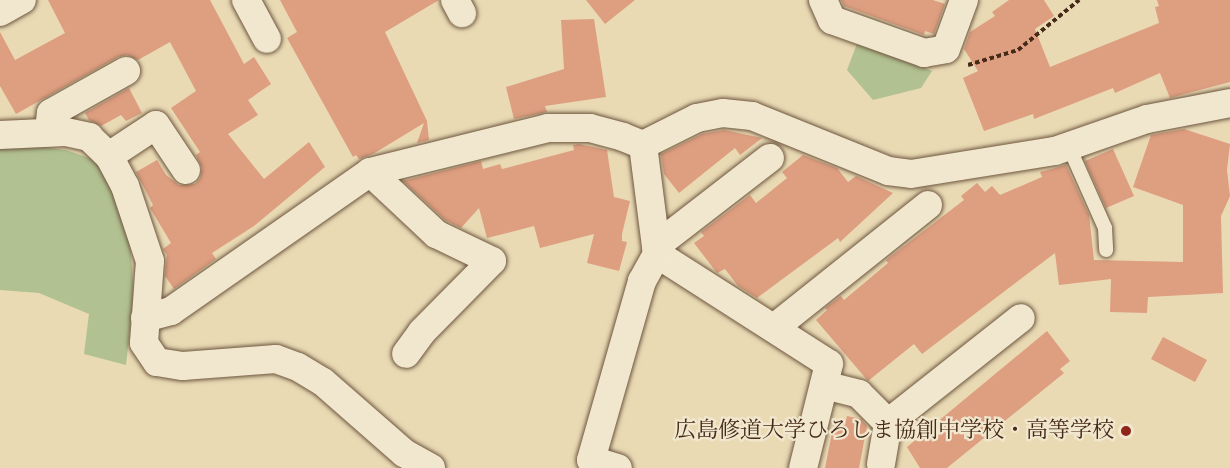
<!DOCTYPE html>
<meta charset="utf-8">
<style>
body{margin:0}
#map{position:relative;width:1230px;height:468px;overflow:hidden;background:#e9dab4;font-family:Cardo,"Noto Serif JP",serif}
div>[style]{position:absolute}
.green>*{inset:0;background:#b1c191}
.building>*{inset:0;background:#de9e80}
.path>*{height:4px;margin-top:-2px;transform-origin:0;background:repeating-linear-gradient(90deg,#452a18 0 4.5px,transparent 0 7.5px)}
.roads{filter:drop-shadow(0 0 2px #6e563f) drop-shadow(0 0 2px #6e563f)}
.service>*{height:14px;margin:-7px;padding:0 7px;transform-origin:7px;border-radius:7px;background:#f1e7ce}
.minor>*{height:28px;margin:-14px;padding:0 14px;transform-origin:14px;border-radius:14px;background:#f1e7ce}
.dots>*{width:16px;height:16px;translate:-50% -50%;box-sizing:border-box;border:3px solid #f1e7ce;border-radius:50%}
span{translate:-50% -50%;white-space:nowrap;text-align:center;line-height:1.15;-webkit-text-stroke:4.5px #f1e7ce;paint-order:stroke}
.poi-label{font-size:22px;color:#452a18}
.right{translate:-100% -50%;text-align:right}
</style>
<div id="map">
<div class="green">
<div style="clip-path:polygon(858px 41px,901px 58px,932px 71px,921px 88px,873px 100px,847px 70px)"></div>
<div style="clip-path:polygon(26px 145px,66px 150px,98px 161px,110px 185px,130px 240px,134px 295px,126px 365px,84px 354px,89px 314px,39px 293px,0 290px,0 148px)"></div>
</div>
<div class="building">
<div style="clip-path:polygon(48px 0,210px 0,244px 64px,254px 57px,271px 84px,248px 100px,258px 115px,228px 134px,264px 179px,309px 142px,325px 167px,254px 226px,212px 253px,216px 259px,174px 289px,165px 276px,167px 255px,163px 249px,171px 243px,150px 208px,153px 205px,136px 172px,157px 160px,166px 175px,179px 185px,195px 184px,200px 178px,202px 168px,196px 155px,200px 152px,171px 108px,196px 91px,170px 42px,138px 60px,127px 55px,118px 57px,16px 114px,0 86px,0 32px,15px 60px,65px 33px)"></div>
<div style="clip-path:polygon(280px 0,439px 0,385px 32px,427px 121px,429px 140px,417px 143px,424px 123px,373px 154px,359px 159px,356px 155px,353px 157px,287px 38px,297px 32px)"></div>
<div style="clip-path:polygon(586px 0,635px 0,605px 24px)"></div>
<div style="clip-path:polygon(841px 0,933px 0,945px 4px,934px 34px,925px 31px,924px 35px,844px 6px)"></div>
<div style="clip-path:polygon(1009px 0,1044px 0,1054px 16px,1035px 29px,1050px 67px,1159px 23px,1155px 7px,1159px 6px,1157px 0,1230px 0,1230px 82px,1170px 98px,1160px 73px,1115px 93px,1113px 88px,1034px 119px,1033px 114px,984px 131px,963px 78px,978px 71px,964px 49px,970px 32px,995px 16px,992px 12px)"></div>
<div style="clip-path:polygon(594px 19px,606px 97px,545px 106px,547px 112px,514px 119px,506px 87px,564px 69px,561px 20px)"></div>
<div style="clip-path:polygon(129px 88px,142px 113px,126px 121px,121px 115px,101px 126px,89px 120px,85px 113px)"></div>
<div style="clip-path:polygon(1184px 129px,1230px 144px,1227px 170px,1230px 196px,1221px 216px,1223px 293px,1148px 297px,1147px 313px,1110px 312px,1111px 279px,1059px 285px,1055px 253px,922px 354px,914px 344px,868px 381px,816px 320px,827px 310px,825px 308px,841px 296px,844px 300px,888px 263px,886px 260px,964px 200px,961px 196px,977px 183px,985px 192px,992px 186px,1000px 195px,1042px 177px,1040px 172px,1066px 165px,1089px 215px,1094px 260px,1183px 262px,1183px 205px,1133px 187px,1151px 135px)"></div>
<div style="clip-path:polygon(724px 130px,762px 138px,740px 155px,735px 148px,679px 193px,664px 174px,661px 154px,702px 134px)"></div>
<div style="clip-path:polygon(579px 144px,607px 150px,614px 197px,630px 201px,622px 234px,622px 241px,627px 242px,619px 271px,587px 263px,594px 234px,540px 248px,534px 226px,487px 238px,479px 208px,461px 228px,445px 220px,403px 181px,481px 161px,483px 169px,500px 164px,502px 169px,574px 150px,573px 145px)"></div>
<div style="clip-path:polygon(1113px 149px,1134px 196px,1106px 208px,1085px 161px)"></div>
<div style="clip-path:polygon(803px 155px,837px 168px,848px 182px,856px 176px,893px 193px,840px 242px,838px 238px,757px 298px,738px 286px,725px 269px,717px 273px,694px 243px,704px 236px,701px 232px,750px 195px,756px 203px,787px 178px,782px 172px)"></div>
<div style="clip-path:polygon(1047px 331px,1070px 361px,1060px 369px,1064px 373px,947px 468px,920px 468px,907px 447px)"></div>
<div style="clip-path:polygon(1163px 337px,1207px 360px,1195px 382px,1151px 359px)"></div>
<div style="clip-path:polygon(847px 416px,861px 419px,867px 426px,859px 468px,825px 468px,834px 423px,845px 425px)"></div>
</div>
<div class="path">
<div style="left:968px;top:65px;width:52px;rotate:-16.7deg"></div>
<div style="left:1018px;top:50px;width:79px;rotate:-39.3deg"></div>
</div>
<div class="roads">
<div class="service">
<div style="left:1069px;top:147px;width:89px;rotate:66deg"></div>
<div style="left:1105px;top:228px;width:22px;rotate:87deg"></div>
</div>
<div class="minor">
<div style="left:246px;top:0;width:44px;rotate:61.7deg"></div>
<div style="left:455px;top:0;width:15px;rotate:62deg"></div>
<div style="left:823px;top:0;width:22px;rotate:66deg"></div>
<div style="left:832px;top:20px;width:98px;rotate:19.7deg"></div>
<div style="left:924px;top:53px;width:22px;rotate:-10deg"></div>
<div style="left:946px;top:49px;width:52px;rotate:-69.8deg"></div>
<div style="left:0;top:12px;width:25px;rotate:-29deg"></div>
<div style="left:49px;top:131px;width:18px;rotate:-84deg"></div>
<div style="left:51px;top:113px;width:86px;rotate:-29.2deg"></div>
<div style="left:0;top:135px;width:66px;rotate:-2.6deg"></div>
<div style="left:66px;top:132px;width:24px;rotate:12deg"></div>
<div style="left:89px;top:137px;width:28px;rotate:44deg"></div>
<div style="left:109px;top:156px;width:34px;rotate:62deg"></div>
<div style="left:125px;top:186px;width:79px;rotate:71.6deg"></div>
<div style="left:150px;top:261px;width:82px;rotate:94.2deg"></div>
<div style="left:144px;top:343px;width:23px;rotate:56deg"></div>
<div style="left:157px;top:362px;width:26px;rotate:9deg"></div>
<div style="left:183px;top:366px;width:93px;rotate:-4.3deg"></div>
<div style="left:276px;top:359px;width:23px;rotate:20deg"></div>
<div style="left:298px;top:367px;width:29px;rotate:31deg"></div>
<div style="left:323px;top:382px;width:108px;rotate:41.2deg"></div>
<div style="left:404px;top:453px;width:31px;rotate:29deg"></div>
<div style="left:643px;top:145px;width:60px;rotate:-26.6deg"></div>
<div style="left:697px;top:118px;width:26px;rotate:-11deg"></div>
<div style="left:723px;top:113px;width:29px;rotate:6deg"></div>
<div style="left:752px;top:116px;width:147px;rotate:22deg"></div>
<div style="left:888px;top:171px;width:23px;rotate:7deg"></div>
<div style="left:911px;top:174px;width:146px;rotate:-9.1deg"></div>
<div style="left:1055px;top:151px;width:97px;rotate:-19.2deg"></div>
<div style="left:1147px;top:119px;width:85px;rotate:-10.9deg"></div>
<div style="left:109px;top:156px;width:56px;rotate:-33.4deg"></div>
<div style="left:156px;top:125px;width:54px;rotate:56.3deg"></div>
<div style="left:370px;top:172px;width:91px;rotate:43.2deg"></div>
<div style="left:436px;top:234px;width:62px;rotate:25.7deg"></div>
<div style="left:492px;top:261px;width:100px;rotate:134.6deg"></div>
<div style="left:422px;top:332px;width:27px;rotate:126deg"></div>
<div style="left:656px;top:246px;width:144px;rotate:-37.7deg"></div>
<div style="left:657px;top:254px;width:204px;rotate:32.6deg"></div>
<div style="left:829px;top:364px;width:107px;rotate:104deg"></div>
<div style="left:145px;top:318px;width:27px;rotate:-15deg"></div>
<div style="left:171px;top:311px;width:243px;rotate:-34.9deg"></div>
<div style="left:370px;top:172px;width:183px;rotate:-13.9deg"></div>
<div style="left:548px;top:128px;width:42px"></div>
<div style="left:590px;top:128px;width:34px;rotate:15deg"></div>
<div style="left:623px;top:137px;width:22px;rotate:22deg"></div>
<div style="left:643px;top:145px;width:110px;rotate:82.7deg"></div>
<div style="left:657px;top:254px;width:31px;rotate:119deg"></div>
<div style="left:642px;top:281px;width:186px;rotate:105.9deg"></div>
<div style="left:591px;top:460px;width:28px;rotate:17deg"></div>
<div style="left:774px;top:328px;width:197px;rotate:-38.6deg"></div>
<div style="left:824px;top:385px;width:36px;rotate:14deg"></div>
<div style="left:859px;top:394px;width:41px;rotate:45deg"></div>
<div style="left:888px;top:423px;width:169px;rotate:-38.3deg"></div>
<div style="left:881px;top:464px;width:42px;rotate:-80.3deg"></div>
</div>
</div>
<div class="dots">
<div style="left:1126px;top:431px;background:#8f2418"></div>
</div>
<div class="poi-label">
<span class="right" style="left:1114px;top:431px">広島修道大学ひろしま協創中学校・高等学校</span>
</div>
</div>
